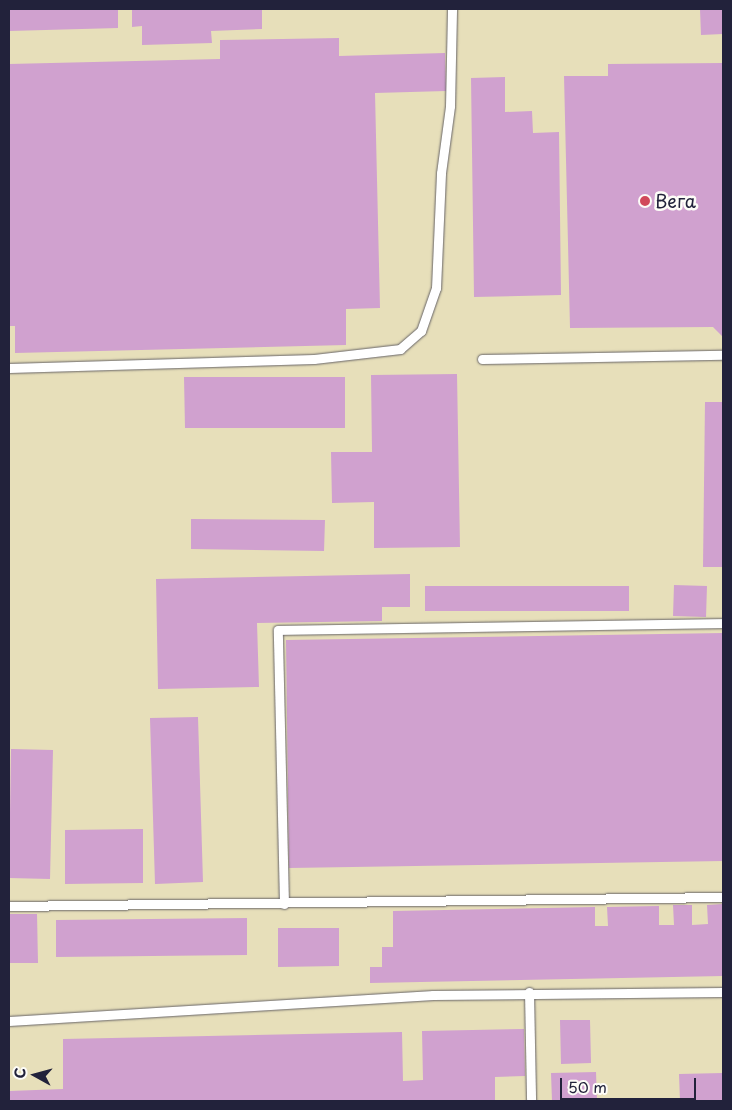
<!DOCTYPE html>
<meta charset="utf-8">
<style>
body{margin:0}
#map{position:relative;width:732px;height:1110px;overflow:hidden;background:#e7dfba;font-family:"Playpen Sans",sans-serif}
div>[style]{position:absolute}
.building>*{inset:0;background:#d0a1cf}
.roads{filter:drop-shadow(0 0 1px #676467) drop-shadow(0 0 1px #676467)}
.service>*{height:9px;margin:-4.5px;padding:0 4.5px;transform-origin:4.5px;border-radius:4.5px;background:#fff}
.dots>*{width:14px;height:14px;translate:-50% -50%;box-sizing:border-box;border:2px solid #fdfcf7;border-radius:50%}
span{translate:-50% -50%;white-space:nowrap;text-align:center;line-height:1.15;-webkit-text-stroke:5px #fdfcf7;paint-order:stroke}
.poi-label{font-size:18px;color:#22223b}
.left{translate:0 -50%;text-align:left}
.frame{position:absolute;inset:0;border:10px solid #22223b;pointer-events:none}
.north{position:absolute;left:10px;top:1050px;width:50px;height:50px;-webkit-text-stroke:4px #fdfcf7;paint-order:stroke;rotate:277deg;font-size:14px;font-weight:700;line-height:20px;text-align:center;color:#22223b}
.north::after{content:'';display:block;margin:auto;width:18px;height:22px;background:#22223b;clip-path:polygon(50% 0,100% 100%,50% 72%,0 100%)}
.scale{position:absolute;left:560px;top:1078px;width:136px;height:22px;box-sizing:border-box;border:2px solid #22223b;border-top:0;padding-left:6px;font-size:15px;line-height:18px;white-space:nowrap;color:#22223b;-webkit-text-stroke:4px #fdfcf7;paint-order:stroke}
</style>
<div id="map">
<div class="building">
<div style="clip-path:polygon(9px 9px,118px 9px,118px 28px,9px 31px)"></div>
<div style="clip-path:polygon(132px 9px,262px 9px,262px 29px,211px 31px,212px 43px,142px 45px,142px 26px,132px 27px)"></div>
<div style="clip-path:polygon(700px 9px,723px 9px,723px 34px,701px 35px)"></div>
<div style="clip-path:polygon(339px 38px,339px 56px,445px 53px,446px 91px,375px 93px,380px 308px,346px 309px,346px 345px,15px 353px,15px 326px,9px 326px,9px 64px,220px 59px,220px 40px)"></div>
<div style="clip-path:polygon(723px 63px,723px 337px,713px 327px,570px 328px,564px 76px,608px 76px,608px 64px)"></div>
<div style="clip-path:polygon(505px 77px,505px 112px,532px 111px,533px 133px,559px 132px,561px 295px,474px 297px,471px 78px)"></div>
<div style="clip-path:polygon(457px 374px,460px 547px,374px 548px,374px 502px,332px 503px,331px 452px,372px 452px,371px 375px)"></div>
<div style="clip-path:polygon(184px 377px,345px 377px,345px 428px,185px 428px)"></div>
<div style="clip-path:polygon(705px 402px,723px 402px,723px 567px,703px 567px)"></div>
<div style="clip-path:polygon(191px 519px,325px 520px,324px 551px,191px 549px)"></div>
<div style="clip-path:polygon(410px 574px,410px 607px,382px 607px,382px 621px,257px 623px,259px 687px,158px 689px,156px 579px)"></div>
<div style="clip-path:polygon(674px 585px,707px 586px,706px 617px,673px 616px)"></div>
<div style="clip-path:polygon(425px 586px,629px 586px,629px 611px,425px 611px)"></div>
<div style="clip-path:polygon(723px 633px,723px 861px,289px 868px,286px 640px)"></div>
<div style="clip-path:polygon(198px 717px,203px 882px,155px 884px,150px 718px)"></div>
<div style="clip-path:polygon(11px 749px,53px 750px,50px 879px,9px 878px)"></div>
<div style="clip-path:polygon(143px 829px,143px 883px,65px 884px,65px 830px)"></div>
<div style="clip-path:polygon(723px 904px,723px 976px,370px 983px,370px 967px,382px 967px,382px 947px,393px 947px,393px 911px,595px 907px,595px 926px,608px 926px,607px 907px,659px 906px,659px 925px,674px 925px,673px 905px,692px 905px,692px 925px,708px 924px,707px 905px)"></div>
<div style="clip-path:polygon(9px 914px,37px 914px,38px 963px,9px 963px)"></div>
<div style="clip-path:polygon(247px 918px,247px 955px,56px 957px,56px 920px)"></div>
<div style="clip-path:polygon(278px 928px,339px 928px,339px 966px,278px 967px)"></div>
<div style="clip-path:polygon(560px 1020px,590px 1020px,591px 1063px,561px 1064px)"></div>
<div style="clip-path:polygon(524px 1029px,525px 1076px,495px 1077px,495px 1101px,9px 1101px,9px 1091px,63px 1089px,63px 1039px,402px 1032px,403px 1081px,423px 1080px,422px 1031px)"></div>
<div style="clip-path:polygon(596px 1072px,597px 1101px,552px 1101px,551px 1073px)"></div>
<div style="clip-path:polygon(723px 1073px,723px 1101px,680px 1101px,679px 1074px)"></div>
</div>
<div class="roads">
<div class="service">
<div style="left:482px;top:359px;width:241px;rotate:-1deg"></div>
<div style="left:9px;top:368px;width:305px;rotate:-1.7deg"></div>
<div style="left:314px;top:359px;width:87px;rotate:-6.6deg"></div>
<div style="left:400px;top:349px;width:28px;rotate:-41deg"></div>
<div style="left:421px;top:331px;width:46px;rotate:-70.8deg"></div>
<div style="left:436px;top:288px;width:115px;rotate:-87.5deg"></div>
<div style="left:441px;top:173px;width:68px;rotate:-82.3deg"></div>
<div style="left:450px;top:106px;width:97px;rotate:-88.8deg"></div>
<div style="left:284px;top:904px;width:274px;rotate:-91.3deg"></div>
<div style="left:278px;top:630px;width:445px;rotate:-0.9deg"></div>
<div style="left:9px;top:906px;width:714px;rotate:-0.72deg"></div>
<div style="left:529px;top:992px;width:109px;rotate:88.9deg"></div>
<div style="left:9px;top:1021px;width:425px;rotate:-3.5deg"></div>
<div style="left:433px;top:995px;width:290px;rotate:-0.6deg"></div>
</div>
</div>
<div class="dots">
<div style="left:645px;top:201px;background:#d1495b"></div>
</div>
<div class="poi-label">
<span class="left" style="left:655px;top:201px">Вега</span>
</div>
<div class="frame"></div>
<div class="north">С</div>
<div class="scale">50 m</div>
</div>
